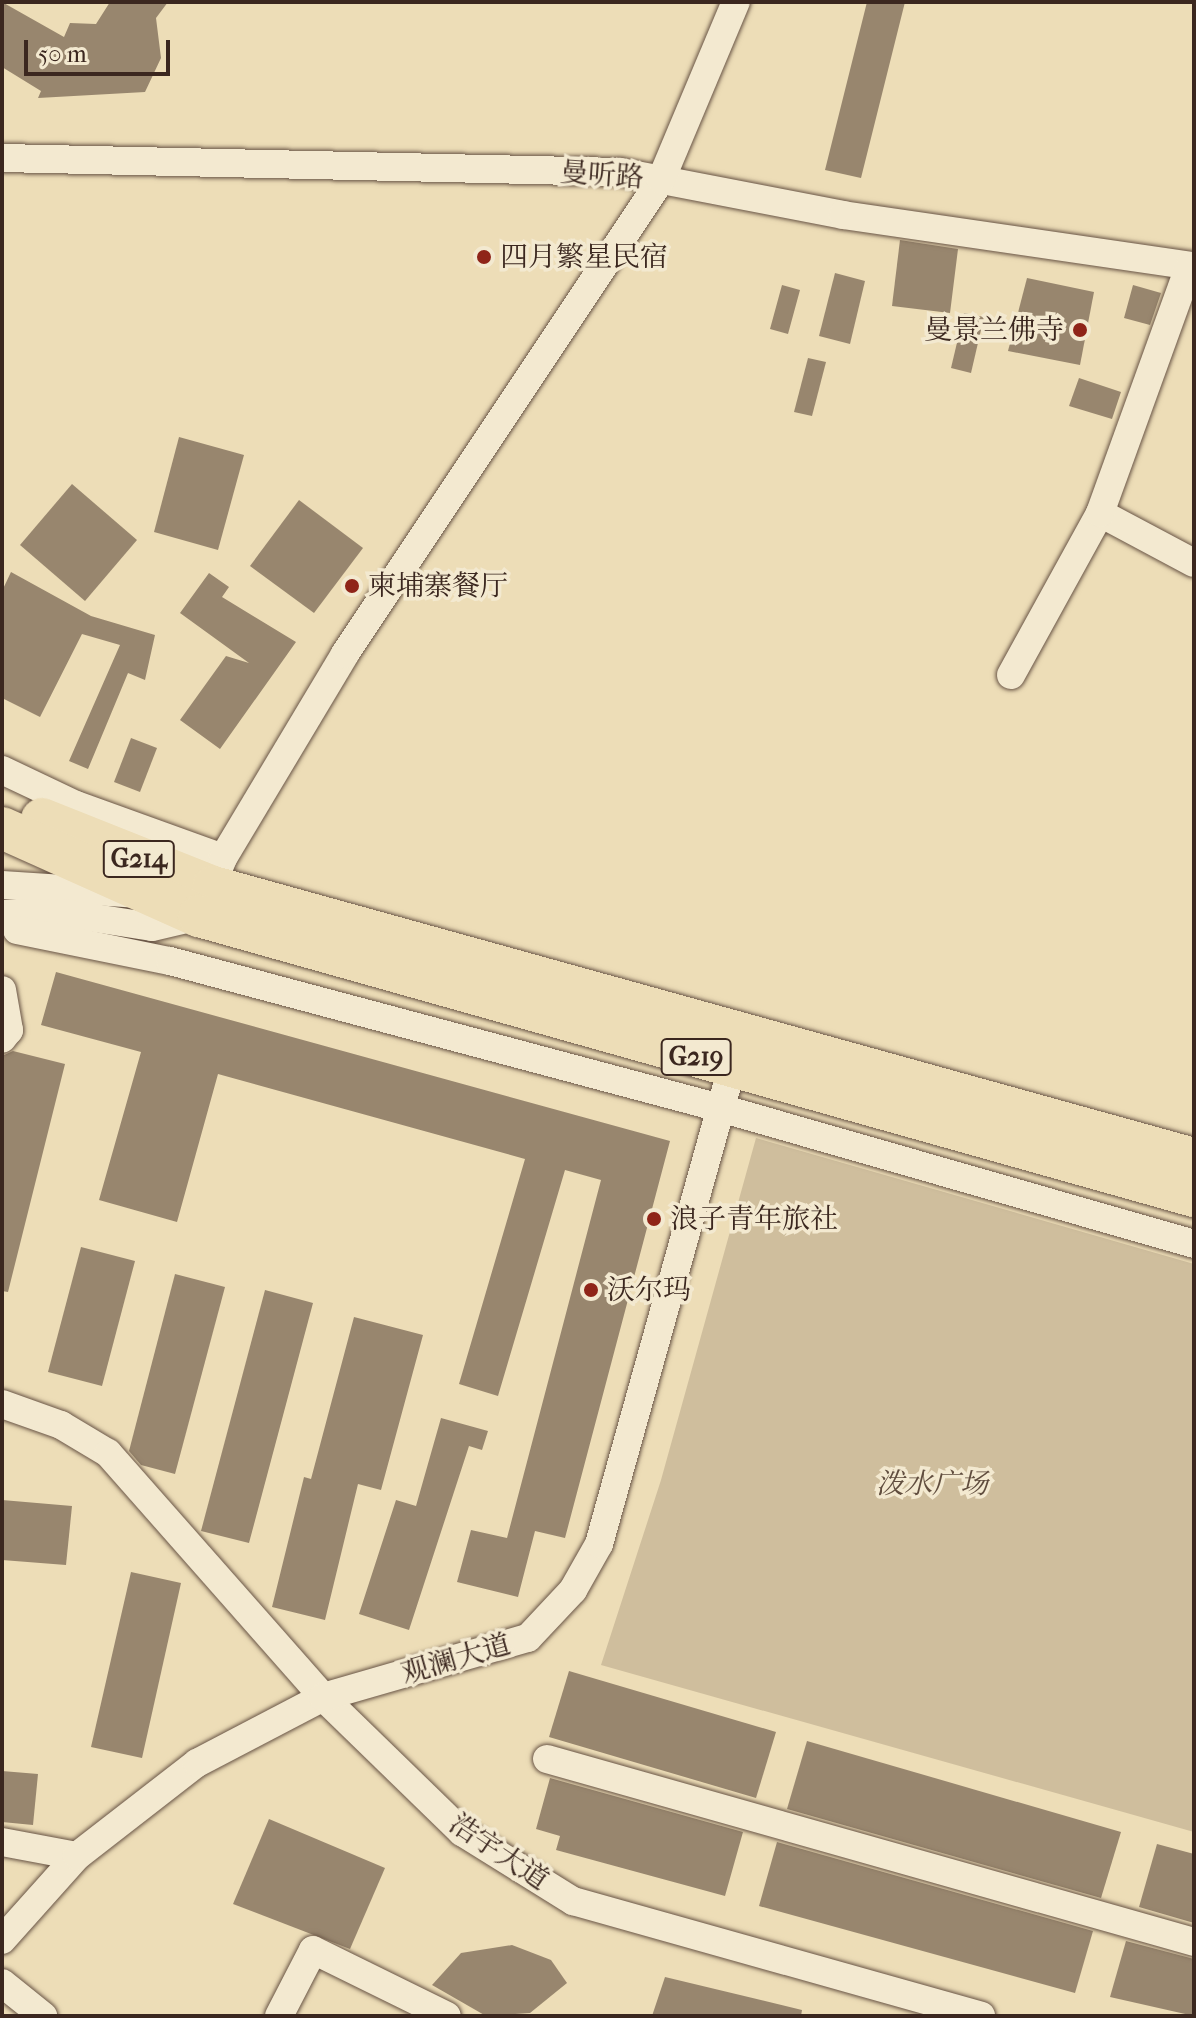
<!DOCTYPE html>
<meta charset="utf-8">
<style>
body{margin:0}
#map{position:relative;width:1196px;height:2018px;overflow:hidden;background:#edddb7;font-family:"IM FELL French Canon","Noto Serif SC",serif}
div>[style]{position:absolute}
.green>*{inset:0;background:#cfbe9d}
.building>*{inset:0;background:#98866e}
.roads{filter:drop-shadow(0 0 2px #685445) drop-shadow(0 0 2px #685445)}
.minor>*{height:28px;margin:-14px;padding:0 14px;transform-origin:14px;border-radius:14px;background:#f3e9d0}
.highway>*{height:42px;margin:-21px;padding:0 21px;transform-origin:21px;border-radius:21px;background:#edddb7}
.dots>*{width:22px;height:22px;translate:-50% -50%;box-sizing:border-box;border:4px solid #f3e9d0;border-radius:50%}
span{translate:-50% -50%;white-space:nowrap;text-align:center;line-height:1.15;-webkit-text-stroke:7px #f3e9d0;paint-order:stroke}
.shield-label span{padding:2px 6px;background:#f3e9d0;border:2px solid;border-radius:6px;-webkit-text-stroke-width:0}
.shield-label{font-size:26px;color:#3b271f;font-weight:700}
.street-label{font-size:28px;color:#3b271f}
.poi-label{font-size:28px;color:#3b271f}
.left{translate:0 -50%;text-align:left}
.right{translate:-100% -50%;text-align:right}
.park-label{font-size:28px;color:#604d3e;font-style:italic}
.frame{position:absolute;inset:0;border:4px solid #3b271f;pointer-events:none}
.scale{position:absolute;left:24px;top:40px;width:146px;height:36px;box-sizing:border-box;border:4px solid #3b271f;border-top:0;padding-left:10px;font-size:24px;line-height:28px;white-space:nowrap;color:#3b271f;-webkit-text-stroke:6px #f3e9d0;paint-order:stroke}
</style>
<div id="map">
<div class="green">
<div style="clip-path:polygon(756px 1138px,1194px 1264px,1194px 1832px,601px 1665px,661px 1480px)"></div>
</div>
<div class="building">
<div style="clip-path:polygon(2px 2px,64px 37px,70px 23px,96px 24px,110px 2px,168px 2px,156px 18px,161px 58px,145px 92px,38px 98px,41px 91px,2px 67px)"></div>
<div style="clip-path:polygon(867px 2px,905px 2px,861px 178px,825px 170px)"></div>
<div style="clip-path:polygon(900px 240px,958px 249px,950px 313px,892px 306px)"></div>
<div style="clip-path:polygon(835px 273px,865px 281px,850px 344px,819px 336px)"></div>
<div style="clip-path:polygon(1027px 278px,1094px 292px,1080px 365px,1008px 351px)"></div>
<div style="clip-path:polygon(782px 285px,800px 290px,788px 334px,770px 329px)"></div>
<div style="clip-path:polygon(1133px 285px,1161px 293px,1150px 325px,1124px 318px)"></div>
<div style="clip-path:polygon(964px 313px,984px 317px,971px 373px,951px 368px)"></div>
<div style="clip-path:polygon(808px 358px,826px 362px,812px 416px,794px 412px)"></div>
<div style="clip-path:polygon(1079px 378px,1121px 392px,1112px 419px,1069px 406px)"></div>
<div style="clip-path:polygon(179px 437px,244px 455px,218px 550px,154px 532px)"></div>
<div style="clip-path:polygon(72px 484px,137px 540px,85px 601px,20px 545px)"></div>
<div style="clip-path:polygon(299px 500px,363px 548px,314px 613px,250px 566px)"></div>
<div style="clip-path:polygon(11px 572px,91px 616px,155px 635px,145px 680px,128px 673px,88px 769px,69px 761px,120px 645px,82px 634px,40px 717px,2px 698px,2px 591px)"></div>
<div style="clip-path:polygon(209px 573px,229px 587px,222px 597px,296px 642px,220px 749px,180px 720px,226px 656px,249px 663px,180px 613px)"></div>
<div style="clip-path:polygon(131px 738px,157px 748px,140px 792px,114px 782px)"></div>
<div style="clip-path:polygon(56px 972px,670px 1141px,565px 1538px,535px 1531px,518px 1597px,457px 1582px,471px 1530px,507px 1538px,601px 1180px,565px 1170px,498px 1396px,459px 1384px,525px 1159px,218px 1074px,177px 1222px,99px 1200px,141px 1052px,41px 1025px)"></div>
<div style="clip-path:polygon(13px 1051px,65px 1064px,8px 1292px,2px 1291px,2px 1056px)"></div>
<div style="clip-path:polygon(81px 1247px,135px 1261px,102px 1386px,48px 1372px)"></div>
<div style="clip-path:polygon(175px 1274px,225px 1287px,175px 1474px,141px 1465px,129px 1451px)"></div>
<div style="clip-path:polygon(265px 1290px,313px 1303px,249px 1543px,201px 1531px)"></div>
<div style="clip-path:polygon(354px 1317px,423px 1335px,381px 1490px,358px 1484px,325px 1620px,272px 1607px,304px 1477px,311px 1479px)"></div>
<div style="clip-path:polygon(441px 1418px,488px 1431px,482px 1450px,469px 1446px,409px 1630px,359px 1614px,396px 1500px,416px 1506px)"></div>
<div style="clip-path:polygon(2px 1500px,72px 1506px,66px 1565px,2px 1560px)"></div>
<div style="clip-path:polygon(131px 1572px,181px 1583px,142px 1758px,91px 1747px)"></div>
<div style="clip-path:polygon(569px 1671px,776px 1732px,756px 1798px,549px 1737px)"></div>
<div style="clip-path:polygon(807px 1741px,1121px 1832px,1101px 1898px,787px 1809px)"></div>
<div style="clip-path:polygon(2px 1771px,38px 1774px,33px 1825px,2px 1822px)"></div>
<div style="clip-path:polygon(550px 1778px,743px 1832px,725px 1896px,556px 1850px,560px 1836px,536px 1829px)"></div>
<div style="clip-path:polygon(269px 1819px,385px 1868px,350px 1949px,233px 1904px)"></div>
<div style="clip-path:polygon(777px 1842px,1093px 1931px,1075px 1993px,759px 1906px)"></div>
<div style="clip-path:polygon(1157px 1844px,1194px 1854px,1194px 1923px,1139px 1907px)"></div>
<div style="clip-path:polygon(1126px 1941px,1194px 1959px,1194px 2016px,1110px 1997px)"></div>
<div style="clip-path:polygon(512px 1945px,551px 1960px,567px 1983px,530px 2013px,486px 2016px,432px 1985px,461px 1953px)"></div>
<div style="clip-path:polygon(665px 1977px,802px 2010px,801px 2016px,652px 2016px)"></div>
</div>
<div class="roads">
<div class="minor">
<div style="left:2px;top:158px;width:618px;rotate:1.3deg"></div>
<div style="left:620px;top:172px;width:227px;rotate:10.9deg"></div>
<div style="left:843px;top:215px;width:355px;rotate:8.3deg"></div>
<div style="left:1100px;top:513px;width:106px;rotate:28deg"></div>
<div style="left:1011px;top:675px;width:185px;rotate:-61.2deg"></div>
<div style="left:1100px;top:513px;width:262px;rotate:-70.1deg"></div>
<div style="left:2px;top:770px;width:82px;rotate:25.3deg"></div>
<div style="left:76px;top:805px;width:156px;rotate:19.8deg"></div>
<div style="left:2px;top:885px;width:138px;rotate:3.7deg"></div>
<div style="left:2px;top:914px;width:60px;rotate:-1deg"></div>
<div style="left:62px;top:913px;width:91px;rotate:8.8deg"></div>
<div style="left:152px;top:927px;width:48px;rotate:-13.2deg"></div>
<div style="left:199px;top:916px;width:63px;rotate:-67.5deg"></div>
<div style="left:223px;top:858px;width:238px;rotate:-59.1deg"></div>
<div style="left:345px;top:654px;width:570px;rotate:-56.31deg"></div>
<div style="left:661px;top:180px;width:193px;rotate:-67.2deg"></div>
<div style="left:17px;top:930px;width:156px;rotate:11.5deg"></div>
<div style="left:170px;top:961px;width:569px;rotate:14.96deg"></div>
<div style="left:720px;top:1108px;width:493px;rotate:16deg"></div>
<div style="left:2px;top:990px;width:41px;rotate:80.1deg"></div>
<div style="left:9px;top:1030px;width:11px;rotate:128deg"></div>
<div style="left:2px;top:1404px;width:63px;rotate:19.6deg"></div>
<div style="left:61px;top:1425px;width:55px;rotate:30.8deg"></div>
<div style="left:108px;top:1453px;width:325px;rotate:48.6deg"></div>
<div style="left:323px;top:1697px;width:194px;rotate:44.2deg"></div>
<div style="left:462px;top:1832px;width:131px;rotate:31.9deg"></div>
<div style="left:573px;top:1901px;width:424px;rotate:15.7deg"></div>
<div style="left:547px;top:1759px;width:672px;rotate:15.79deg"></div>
<div style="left:2px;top:1842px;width:76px;rotate:10.6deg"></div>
<div style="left:2px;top:1940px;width:113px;rotate:-48.2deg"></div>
<div style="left:77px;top:1856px;width:152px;rotate:-37.8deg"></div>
<div style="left:197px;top:1763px;width:142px;rotate:-27.6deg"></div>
<div style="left:323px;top:1697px;width:213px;rotate:-16.1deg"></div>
<div style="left:528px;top:1638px;width:66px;rotate:-46.8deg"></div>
<div style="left:573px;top:1590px;width:53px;rotate:-60.5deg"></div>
<div style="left:599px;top:1544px;width:495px;rotate:-74.4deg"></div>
<div style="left:2px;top:1983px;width:53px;rotate:38.8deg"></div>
<div style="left:279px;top:2016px;width:74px;rotate:-62.7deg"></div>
<div style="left:313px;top:1950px;width:149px;rotate:26.2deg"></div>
</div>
<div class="highway">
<div style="left:42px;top:819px;width:184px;rotate:21.7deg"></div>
<div style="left:213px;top:887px;width:1018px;rotate:15.5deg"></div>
<div style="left:2px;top:828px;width:216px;rotate:24.1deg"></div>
<div style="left:199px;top:916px;width:1034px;rotate:15.72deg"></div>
</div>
</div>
<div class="dots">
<div style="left:484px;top:257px;background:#8f2418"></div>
<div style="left:1080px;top:330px;background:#8f2418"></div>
<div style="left:352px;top:586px;background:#8f2418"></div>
<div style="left:654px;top:1219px;background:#8f2418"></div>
<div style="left:591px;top:1290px;background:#8f2418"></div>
</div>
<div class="shield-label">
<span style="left:139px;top:859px">G214</span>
<span style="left:696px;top:1057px">G219</span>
</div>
<div class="street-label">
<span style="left:602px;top:175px;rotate:4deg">曼听路</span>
<span style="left:456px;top:1659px;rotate:-16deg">观澜大道</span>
<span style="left:499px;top:1852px;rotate:34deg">浩宇大道</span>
</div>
<div class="poi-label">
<span class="left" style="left:500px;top:257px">四月繁星民宿</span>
<span class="right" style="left:1064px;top:330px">曼景兰佛寺</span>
<span class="left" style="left:368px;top:586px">柬埔寨餐厅</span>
<span class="left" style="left:670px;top:1219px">浪子青年旅社</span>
<span class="left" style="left:607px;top:1290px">沃尔玛</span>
</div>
<div class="park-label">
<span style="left:932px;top:1484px">泼水广场</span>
</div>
<div class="frame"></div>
<div class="scale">50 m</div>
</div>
